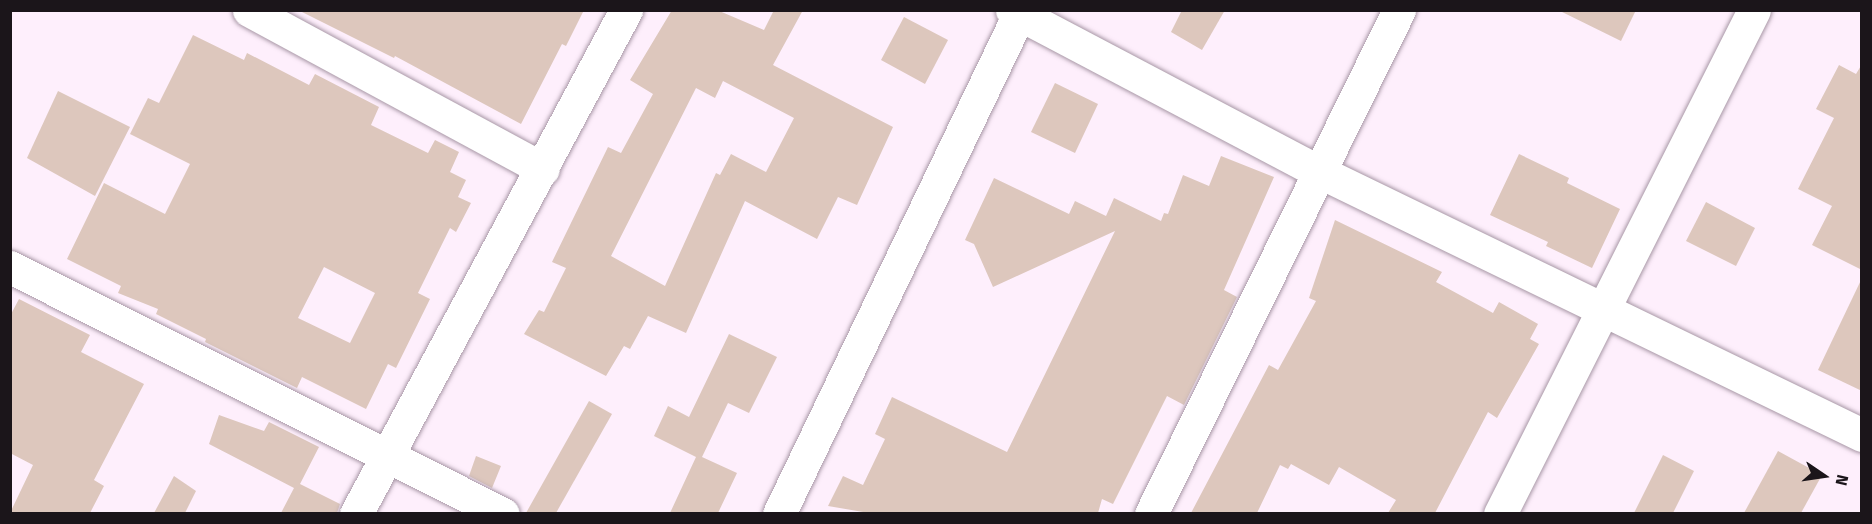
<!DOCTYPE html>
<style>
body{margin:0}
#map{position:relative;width:1872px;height:524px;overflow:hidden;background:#feeffc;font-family:"Fira Sans",sans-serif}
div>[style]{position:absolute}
.building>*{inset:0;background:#ddc7bd}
.roads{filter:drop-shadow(0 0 2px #a897a6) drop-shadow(0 0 2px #a897a6)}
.street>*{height:33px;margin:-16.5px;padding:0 16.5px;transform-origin:16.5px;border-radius:16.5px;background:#fff}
span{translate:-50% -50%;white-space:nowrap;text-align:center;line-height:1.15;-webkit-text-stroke:4.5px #feeffc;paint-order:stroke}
.frame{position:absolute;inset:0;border:12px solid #1b151a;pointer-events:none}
.north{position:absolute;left:1794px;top:446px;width:60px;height:60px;-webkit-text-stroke:4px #feeffc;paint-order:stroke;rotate:103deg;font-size:16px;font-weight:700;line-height:24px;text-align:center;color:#1b151a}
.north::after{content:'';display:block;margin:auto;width:21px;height:27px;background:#1b151a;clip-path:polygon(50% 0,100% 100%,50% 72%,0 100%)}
</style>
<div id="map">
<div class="building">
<div style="clip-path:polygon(298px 10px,584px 10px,566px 46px,562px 44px,521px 124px,395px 56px,394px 58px)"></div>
<div style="clip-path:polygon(evenodd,672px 10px,717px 10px,764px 30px,774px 10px,803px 10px,773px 65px,893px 127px,857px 205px,838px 197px,817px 239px,745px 201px,686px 333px,648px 316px,630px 349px,624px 346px,606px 376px,524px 334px,539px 310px,544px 312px,566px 268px,552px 262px,608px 147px,621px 153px,653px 94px,630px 80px,672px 10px,723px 81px,794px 118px,766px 172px,731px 154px,720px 175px,716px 173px,665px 286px,611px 256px,696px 88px,715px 98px,723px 81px)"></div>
<div style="clip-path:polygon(1182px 10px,1225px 10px,1202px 50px,1171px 32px)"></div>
<div style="clip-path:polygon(1558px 10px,1636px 10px,1621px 41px)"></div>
<div style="clip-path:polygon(904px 17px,948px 40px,925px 84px,881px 60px)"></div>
<div style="clip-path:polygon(evenodd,193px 35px,244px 60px,247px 53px,309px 85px,315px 74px,379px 107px,371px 125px,428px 153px,435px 140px,459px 152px,450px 172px,466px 180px,458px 197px,471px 203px,456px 232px,450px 228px,418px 293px,430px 299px,396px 368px,388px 364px,366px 409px,302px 377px,297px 388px,205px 342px,206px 339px,156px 314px,158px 309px,118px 293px,121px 286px,67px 259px,104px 183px,165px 214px,190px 164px,130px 134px,148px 98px,159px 103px,193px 35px,324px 267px,375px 293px,350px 343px,298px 318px,324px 267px)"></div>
<div style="clip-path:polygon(1862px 64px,1862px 270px,1812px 245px,1832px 206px,1798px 189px,1834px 118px,1816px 109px,1839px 65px,1856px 74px)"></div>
<div style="clip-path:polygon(1055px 83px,1098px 104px,1075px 153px,1031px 132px)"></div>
<div style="clip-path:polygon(58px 91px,130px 127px,95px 196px,27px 158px)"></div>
<div style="clip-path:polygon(1519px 154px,1569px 178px,1567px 183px,1620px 209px,1592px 268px,1546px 246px,1548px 242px,1490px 215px)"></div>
<div style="clip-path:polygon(1221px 156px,1274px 177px,1224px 290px,1237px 297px,1184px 405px,1167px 396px,1113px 504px,1102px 499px,1098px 513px,869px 513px,828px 506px,843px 476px,863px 485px,885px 439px,875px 434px,892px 397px,1007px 452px,1115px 231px,993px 287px,974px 244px,965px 240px,994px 178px,1069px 214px,1075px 201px,1106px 216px,1114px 198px,1161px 221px,1164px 213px,1168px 214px,1183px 175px,1209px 186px)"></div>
<div style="clip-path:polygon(1706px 202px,1755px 228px,1736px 266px,1686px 241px)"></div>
<div style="clip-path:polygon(1335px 220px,1442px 272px,1436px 282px,1493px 313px,1499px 302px,1538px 324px,1530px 339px,1539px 344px,1497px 418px,1488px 412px,1435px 513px,1388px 513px,1396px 500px,1339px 467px,1329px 485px,1291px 464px,1288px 469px,1280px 465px,1257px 513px,1191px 513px,1269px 365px,1278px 370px,1316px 301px,1309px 298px)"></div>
<div style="clip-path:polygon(1862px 278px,1862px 391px,1818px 370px)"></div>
<div style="clip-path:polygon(19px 299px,90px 335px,81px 352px,144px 384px,94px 480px,104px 486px,90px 513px,10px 513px,33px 465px,10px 453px,10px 316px)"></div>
<div style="clip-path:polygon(729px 334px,777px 357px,749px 413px,728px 403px,702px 457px,737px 473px,718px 513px,670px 513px,696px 457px,654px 436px,668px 406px,689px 417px)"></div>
<div style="clip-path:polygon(589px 401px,612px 414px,556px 513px,526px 513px)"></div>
<div style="clip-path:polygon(219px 415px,264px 431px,269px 422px,319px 447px,300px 484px,340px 504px,337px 513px,281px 513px,294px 488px,209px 444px)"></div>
<div style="clip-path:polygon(1778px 451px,1822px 475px,1801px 513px,1744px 513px)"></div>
<div style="clip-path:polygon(1663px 455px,1694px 471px,1673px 513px,1634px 513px)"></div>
<div style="clip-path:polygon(476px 456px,501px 466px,492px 488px,469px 476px)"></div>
<div style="clip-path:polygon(174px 476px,196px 491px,185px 513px,154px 513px)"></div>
</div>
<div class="roads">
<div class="street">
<div style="left:249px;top:10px;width:334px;rotate:28.4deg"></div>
<div style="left:1012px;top:10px;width:346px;rotate:27.8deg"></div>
<div style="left:1318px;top:171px;width:605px;rotate:25.89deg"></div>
<div style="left:10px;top:267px;width:551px;rotate:26.61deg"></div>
<div style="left:356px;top:514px;width:572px;rotate:-61.82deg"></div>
<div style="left:779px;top:514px;width:559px;rotate:-64.35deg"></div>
<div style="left:1151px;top:514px;width:562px;rotate:-63.8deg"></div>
<div style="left:1500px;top:514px;width:564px;rotate:-63.25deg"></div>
</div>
</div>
<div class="frame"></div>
<div class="north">N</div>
</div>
